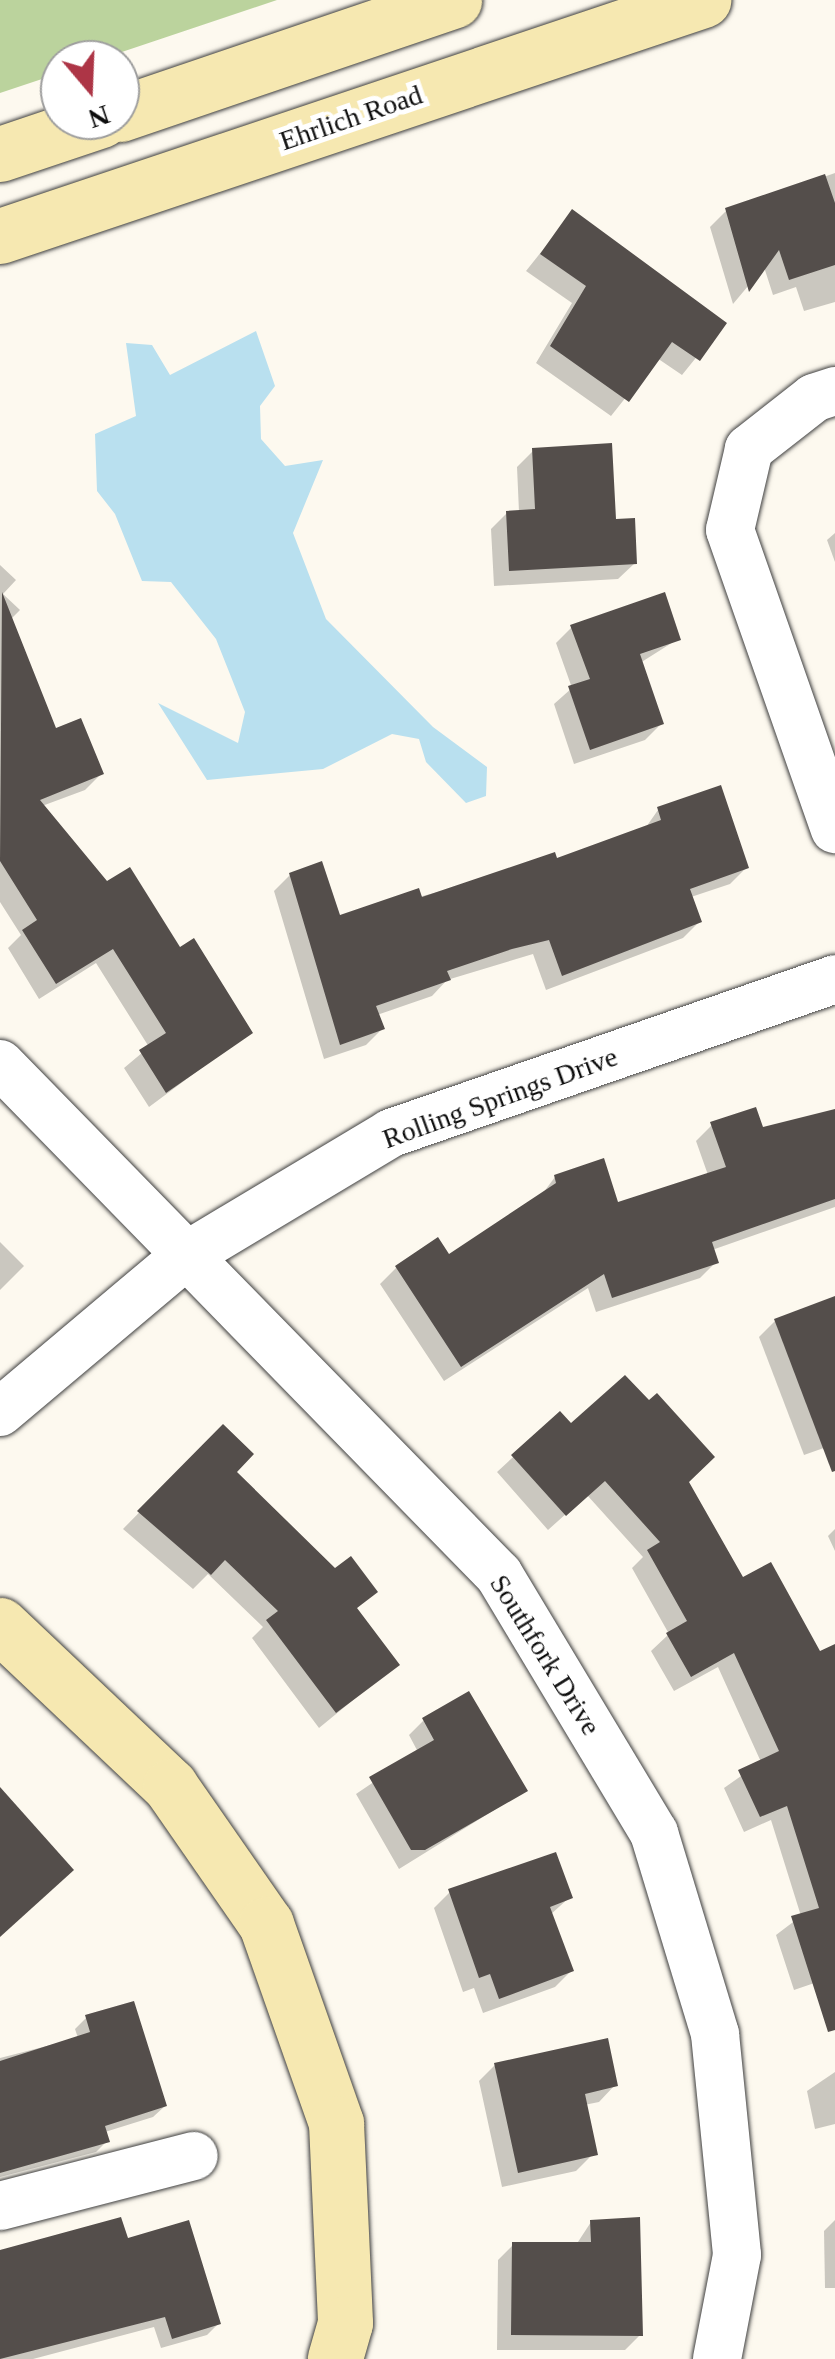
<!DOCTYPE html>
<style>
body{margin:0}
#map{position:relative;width:835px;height:2359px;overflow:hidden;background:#fdf9ef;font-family:Georgia,serif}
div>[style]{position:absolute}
.forest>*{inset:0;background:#bbd39d}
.water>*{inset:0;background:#b9e0ef}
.shadow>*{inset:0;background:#0003}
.building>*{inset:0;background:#544e4b}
.roads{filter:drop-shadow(0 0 2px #404040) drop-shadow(0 0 2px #404040)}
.street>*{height:48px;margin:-24px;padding:0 24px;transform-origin:24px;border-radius:24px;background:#fff}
.secondary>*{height:55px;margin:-27.5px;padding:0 27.5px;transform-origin:27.5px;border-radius:27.5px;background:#f6e8b1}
span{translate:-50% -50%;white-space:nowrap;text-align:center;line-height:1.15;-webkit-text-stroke:10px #fff;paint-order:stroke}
.street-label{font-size:28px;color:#0d0d0d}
.north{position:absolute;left:40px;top:40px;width:100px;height:100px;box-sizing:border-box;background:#fff;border:2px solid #9e9e9e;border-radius:50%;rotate:161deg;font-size:28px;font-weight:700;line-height:40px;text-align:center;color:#0d0d0d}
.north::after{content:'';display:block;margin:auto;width:35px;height:45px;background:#ad3546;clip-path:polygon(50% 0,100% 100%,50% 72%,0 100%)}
</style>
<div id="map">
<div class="forest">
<div style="clip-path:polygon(0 0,277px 0,98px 60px,60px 60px,60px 73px,0 93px)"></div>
</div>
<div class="water">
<div style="clip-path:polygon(256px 331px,275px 386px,260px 406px,261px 439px,285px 466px,323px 460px,293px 533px,326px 619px,433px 727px,487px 767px,486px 796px,466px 803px,426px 762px,419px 739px,392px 734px,323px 769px,207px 780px,158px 703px,238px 743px,245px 712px,216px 639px,171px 582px,142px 581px,115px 514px,97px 491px,95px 434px,136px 416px,126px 343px,152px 345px,170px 375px)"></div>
</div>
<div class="shadow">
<div style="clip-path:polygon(835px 173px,835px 302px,804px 311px,796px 287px,773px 295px,764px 267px,733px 304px,710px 227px,726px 211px)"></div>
<div style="clip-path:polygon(573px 212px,724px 323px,682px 375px,657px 358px,611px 416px,536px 363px,572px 303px,526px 271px)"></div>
<div style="clip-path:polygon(533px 451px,614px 522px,635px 563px,618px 579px,494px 586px,491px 529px,507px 513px,519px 512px,517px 467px)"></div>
<div style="clip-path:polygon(835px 533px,835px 562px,827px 540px)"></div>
<div style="clip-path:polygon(0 565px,16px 580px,3px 594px,20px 610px,10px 620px,55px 732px,101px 774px,85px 790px,42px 806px,107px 884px,179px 950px,250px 1032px,149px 1107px,124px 1068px,149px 1047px,96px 963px,39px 999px,8px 948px,21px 935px,0 902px)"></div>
<div style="clip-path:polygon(572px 627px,678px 639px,640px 663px,661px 724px,645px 740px,574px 764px,554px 704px,572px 688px,556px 643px)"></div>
<div style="clip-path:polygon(658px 810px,746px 868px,730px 884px,691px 897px,699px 922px,683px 938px,546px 990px,533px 954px,447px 980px,432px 996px,377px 1015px,382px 1029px,366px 1045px,324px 1059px,274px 891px,290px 875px,339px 918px,555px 861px,644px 830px)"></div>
<div style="clip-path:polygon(835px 1123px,835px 1207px,712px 1250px,716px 1262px,700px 1278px,596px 1312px,588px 1288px,444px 1381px,380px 1284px,396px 1268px,448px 1258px,540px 1197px,555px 1177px,617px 1206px,708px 1175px,696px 1141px,712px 1125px,761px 1130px)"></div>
<div style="clip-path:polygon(0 1242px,24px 1266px,0 1290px)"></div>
<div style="clip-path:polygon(835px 1299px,835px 1444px,804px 1455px,759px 1337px,775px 1321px)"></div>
<div style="clip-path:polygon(560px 1414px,571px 1426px,686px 1482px,742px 1581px,835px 1669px,835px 1992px,832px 1977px,794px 1990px,776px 1935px,801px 1916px,771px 1820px,744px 1832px,724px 1788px,761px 1762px,718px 1667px,674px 1691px,651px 1651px,669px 1634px,632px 1568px,643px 1557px,587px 1495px,548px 1530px,497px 1472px)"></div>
<div style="clip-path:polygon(223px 1427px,233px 1473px,334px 1572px,375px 1591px,355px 1610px,397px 1664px,319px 1728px,252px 1638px,263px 1627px,208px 1574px,193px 1589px,123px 1529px)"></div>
<div style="clip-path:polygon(835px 1529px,835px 1551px,828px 1536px)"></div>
<div style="clip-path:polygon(424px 1720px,525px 1791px,399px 1869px,356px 1794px,418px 1752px,409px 1735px)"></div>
<div style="clip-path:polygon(450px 1892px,570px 1897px,550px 1915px,571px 1971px,555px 1987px,483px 2013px,474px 1988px,463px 1992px,434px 1908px)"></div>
<div style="clip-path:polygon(86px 2018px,165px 2106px,153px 2117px,105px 2132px,107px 2141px,96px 2152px,0 2177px,0 2058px,78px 2038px,75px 2029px)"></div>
<div style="clip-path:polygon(495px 2065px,615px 2085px,599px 2102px,584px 2105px,592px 2155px,576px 2171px,502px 2187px,479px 2081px)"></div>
<div style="clip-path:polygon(835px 2072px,835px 2124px,815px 2129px,807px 2091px)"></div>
<div style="clip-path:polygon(835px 2220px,835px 2288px,825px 2288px,824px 2231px)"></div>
<div style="clip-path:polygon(591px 2222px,640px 2335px,625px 2350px,497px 2350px,498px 2260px,513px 2245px,576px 2245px)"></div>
<div style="clip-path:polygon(126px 2241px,218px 2324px,207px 2335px,161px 2348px,154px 2327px,33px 2359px,0 2359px,0 2250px)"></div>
</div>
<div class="building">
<div style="clip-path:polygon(825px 174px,835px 203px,835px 265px,789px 280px,779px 250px,749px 292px,725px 208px)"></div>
<div style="clip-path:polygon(572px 209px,727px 323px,700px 361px,672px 342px,629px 402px,550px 346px,586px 286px,540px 254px)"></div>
<div style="clip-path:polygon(612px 443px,616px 519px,635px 518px,637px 564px,509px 571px,506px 511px,535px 509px,532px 448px)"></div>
<div style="clip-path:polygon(2px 592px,56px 728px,81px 718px,104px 774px,40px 800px,107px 881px,130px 867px,180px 947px,194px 938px,253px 1033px,166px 1093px,139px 1050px,166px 1033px,113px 949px,56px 984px,22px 930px,37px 920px,0 861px)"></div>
<div style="clip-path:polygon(665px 592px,681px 640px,640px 654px,664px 724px,590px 750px,568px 686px,590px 679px,570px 625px)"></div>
<div style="clip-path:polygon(721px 785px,749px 868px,690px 889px,702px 922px,562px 976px,549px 940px,512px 949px,447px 971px,451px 980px,376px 1006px,385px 1029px,340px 1045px,289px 873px,322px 861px,340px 915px,419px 888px,422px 897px,555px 852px,557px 858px,661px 820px,657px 807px)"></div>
<div style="clip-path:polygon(756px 1107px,763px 1127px,835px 1109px,835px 1199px,712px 1242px,719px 1263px,612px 1298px,604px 1274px,461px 1367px,395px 1266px,438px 1237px,449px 1254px,556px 1183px,554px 1175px,604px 1158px,618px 1202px,726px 1167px,710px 1122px)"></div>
<div style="clip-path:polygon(835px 1296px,835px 1471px,832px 1472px,774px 1319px)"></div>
<div style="clip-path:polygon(625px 1375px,649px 1400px,657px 1393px,715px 1457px,689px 1482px,743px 1577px,771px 1562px,820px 1651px,835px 1644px,835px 2030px,828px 2032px,791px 1916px,819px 1908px,787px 1806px,760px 1817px,738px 1770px,779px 1751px,734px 1653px,691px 1677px,666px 1633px,687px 1621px,647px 1550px,660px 1542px,605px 1481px,566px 1516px,511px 1455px,560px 1411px,571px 1423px)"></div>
<div style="clip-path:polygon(223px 1424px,254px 1454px,237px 1472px,335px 1568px,351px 1556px,378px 1592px,357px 1608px,400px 1665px,336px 1713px,266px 1620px,278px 1611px,225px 1560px,211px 1575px,137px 1511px)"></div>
<div style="clip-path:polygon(469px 1691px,528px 1791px,425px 1850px,411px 1850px,369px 1777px,434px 1740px,422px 1718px)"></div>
<div style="clip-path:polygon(0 1787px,74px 1870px,0 1937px)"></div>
<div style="clip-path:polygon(556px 1852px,573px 1898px,550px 1907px,574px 1971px,499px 1999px,490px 1974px,479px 1978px,448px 1889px)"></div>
<div style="clip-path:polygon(134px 2001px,167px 2106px,105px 2126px,110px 2142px,0 2173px,0 2061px,90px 2032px,85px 2015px)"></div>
<div style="clip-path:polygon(608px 2038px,618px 2086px,585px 2094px,598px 2155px,518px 2173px,494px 2063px)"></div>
<div style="clip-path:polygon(121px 2217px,128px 2238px,189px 2220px,221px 2324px,172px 2339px,165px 2317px,0 2359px,0 2250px)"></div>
<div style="clip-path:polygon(640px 2217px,643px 2336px,511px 2335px,512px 2242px,591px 2242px,590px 2220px)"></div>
</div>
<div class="roads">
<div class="street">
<div style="left:835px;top:391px;width:22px;rotate:162deg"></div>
<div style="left:814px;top:398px;width:83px;rotate:141.9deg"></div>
<div style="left:749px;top:449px;width:83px;rotate:103.2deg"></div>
<div style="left:730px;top:530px;width:317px;rotate:70.7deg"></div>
<div style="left:0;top:1064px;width:714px;rotate:45.68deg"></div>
<div style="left:499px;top:1575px;width:301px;rotate:59deg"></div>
<div style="left:654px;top:1833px;width:210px;rotate:73.1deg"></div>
<div style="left:715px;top:2034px;width:222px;rotate:84.3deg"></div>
<div style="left:737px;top:2255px;width:106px;rotate:100.9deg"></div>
<div style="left:0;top:1412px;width:241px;rotate:-40.1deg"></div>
<div style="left:184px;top:1257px;width:241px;rotate:-30.9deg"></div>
<div style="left:391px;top:1133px;width:470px;rotate:-19.1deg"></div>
<div style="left:0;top:2206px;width:200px;rotate:-14.5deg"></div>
</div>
<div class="secondary">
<div style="left:120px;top:114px;width:353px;rotate:-18.8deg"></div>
<div style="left:0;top:154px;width:107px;rotate:-18.6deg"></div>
<div style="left:0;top:236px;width:742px;rotate:-18.56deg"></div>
<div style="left:0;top:1625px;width:234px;rotate:43.4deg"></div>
<div style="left:170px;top:1786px;width:168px;rotate:55.2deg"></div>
<div style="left:266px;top:1924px;width:211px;rotate:70.6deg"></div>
<div style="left:336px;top:2123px;width:200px;rotate:87.4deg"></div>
<div style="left:345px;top:2323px;width:37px;rotate:106deg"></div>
</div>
</div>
<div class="street-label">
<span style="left:351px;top:118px;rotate:-19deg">Ehrlich Road</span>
<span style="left:500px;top:1098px;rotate:-20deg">Rolling Springs Drive</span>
<span style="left:545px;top:1655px;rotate:58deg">Southfork Drive</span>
</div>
<div class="north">N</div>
</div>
